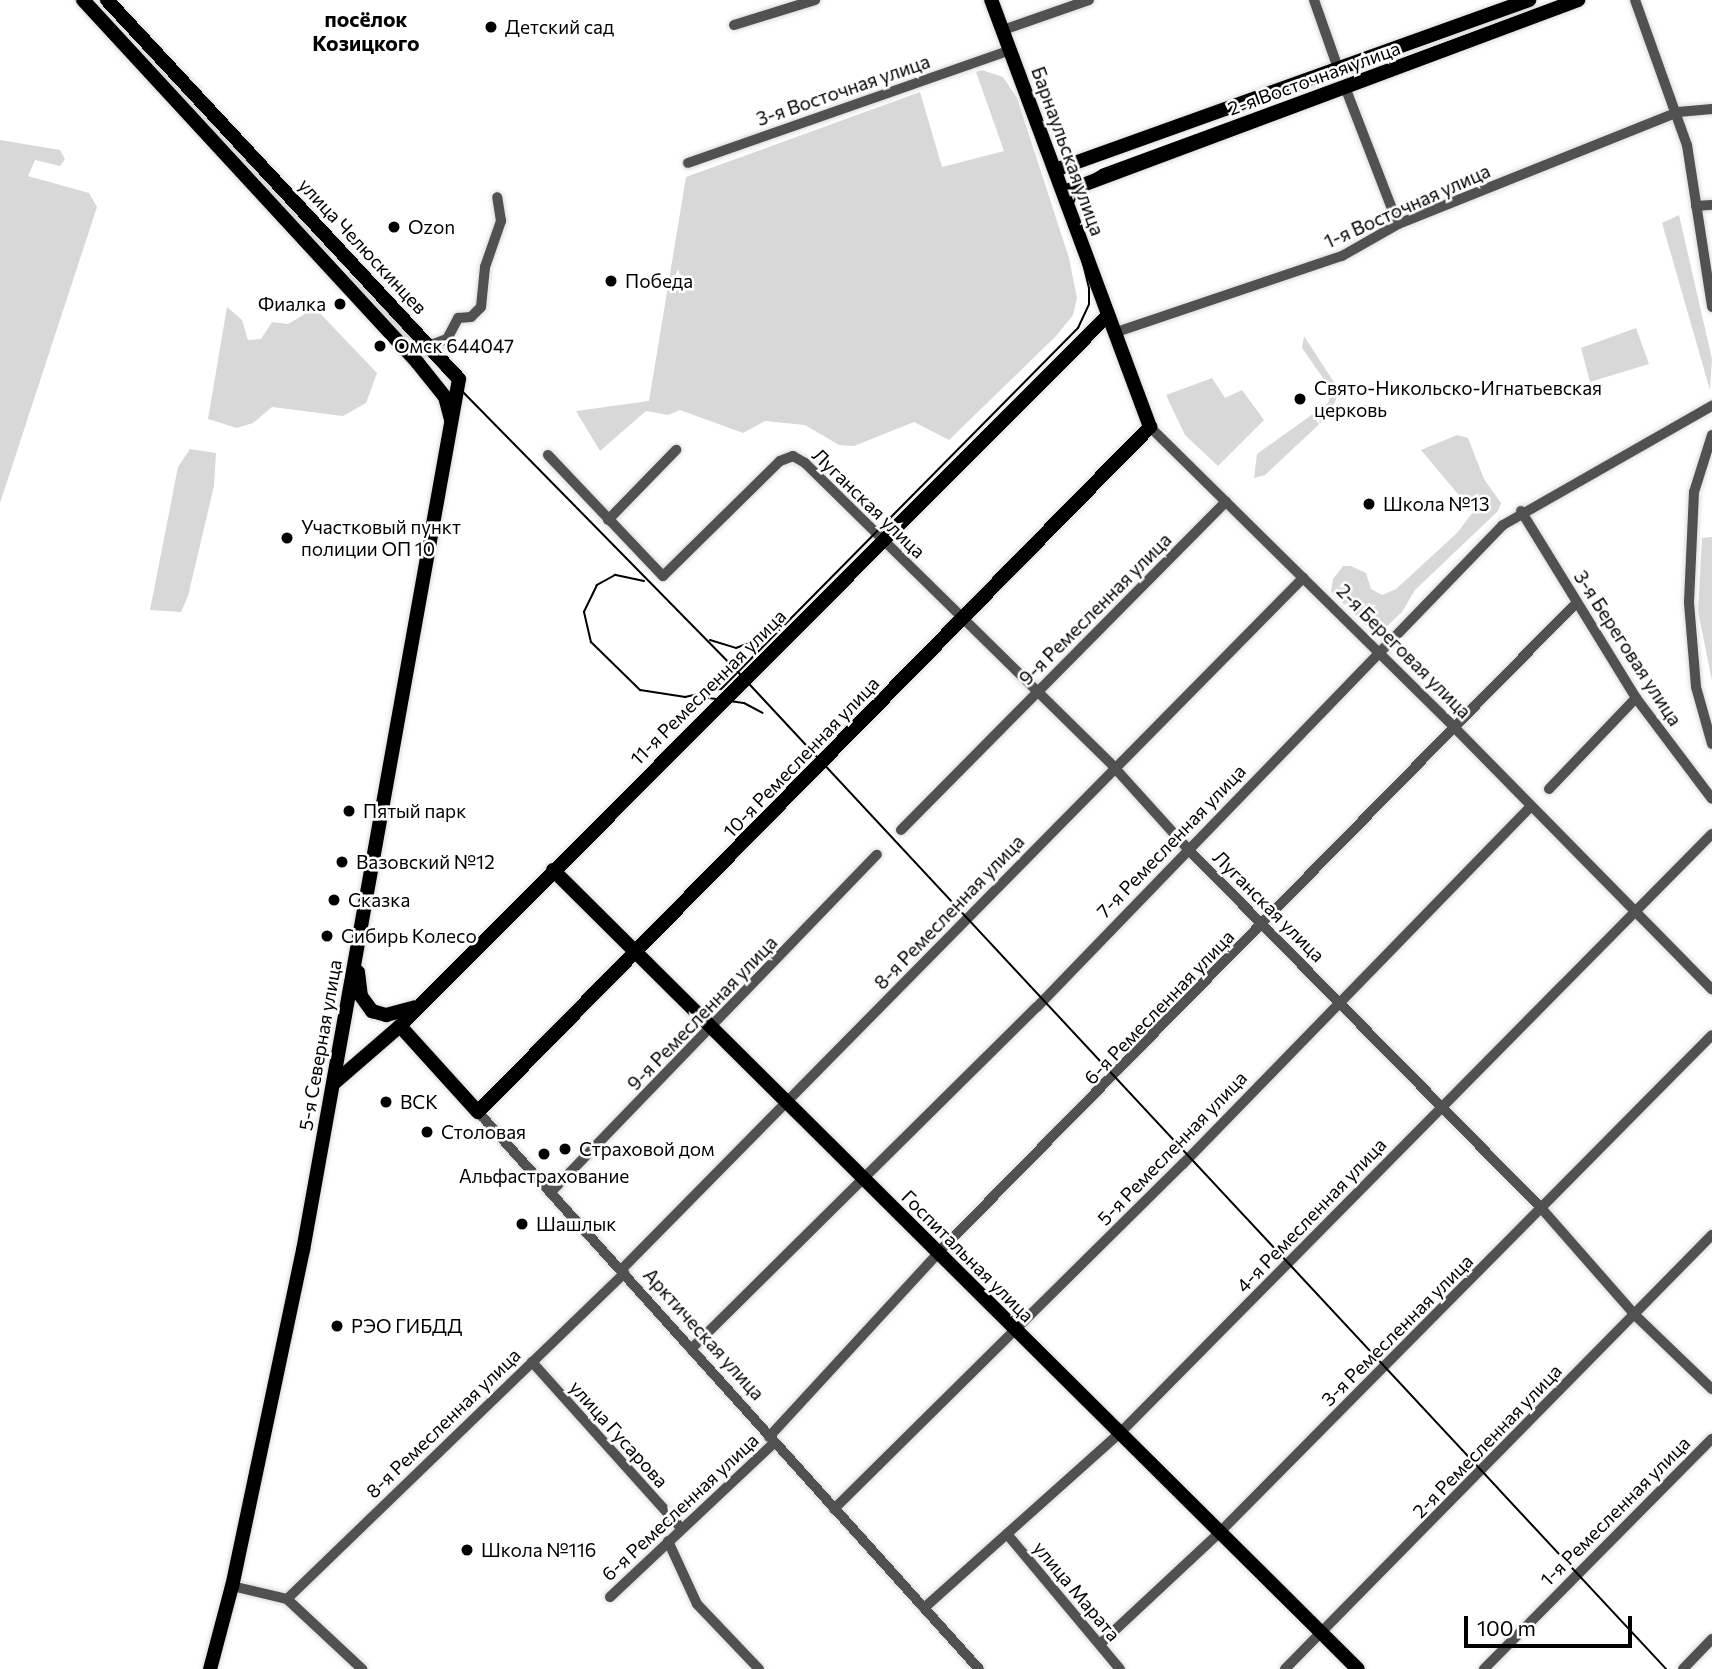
<!DOCTYPE html>
<meta charset="utf-8">
<style>
body{margin:0}
#map{position:relative;width:1712px;height:1669px;overflow:hidden;background:#fff;font-family:Commissioner,sans-serif}
div>[style]{position:absolute}
.green>*{inset:0;background:#d8d8d8}
.roads{filter:drop-shadow(0 0 2px #dbdbdb) drop-shadow(0 0 2px #dbdbdb)}
.minor>*{height:10px;margin:-5px;padding:0 5px;transform-origin:5px;border-radius:5px;background:#515151}
.major>*{height:14px;margin:-7px;padding:0 7px;transform-origin:7px;border-radius:7px;background:#000}
.tram>*{height:2px;margin:-1px;padding:0 1px;transform-origin:1px;border-radius:1px;background:#000}
.dots>*{width:19px;height:19px;translate:-50% -50%;box-sizing:border-box;border:4px solid #fff;border-radius:50%}
span{translate:-50% -50%;white-space:nowrap;text-align:center;line-height:1.15;-webkit-text-stroke:5px #fff;paint-order:stroke}
.poi-label{font-size:19px;color:#000}
.left{translate:0 -50%;text-align:left}
.right{translate:-100% -50%;text-align:right}
.street-label{font-size:19px;color:#000}
.neighbourhood-label{font-size:21px;color:#000;font-weight:700}
.scale{position:absolute;left:1464px;top:1616px;width:168px;height:32px;box-sizing:border-box;border:4px solid #000;border-top:0;padding-left:9px;font-size:21px;line-height:24px;white-space:nowrap;color:#000;-webkit-text-stroke:5px #fff;paint-order:stroke}
</style>
<div id="map">
<div class="green">
<div style="clip-path:polygon(142px 48px,331px 250px,330px 256px,138px 53px)"></div>
<div style="clip-path:polygon(982px 70px,1003px 77px,1017px 98px,1069px 258px,1077px 298px,1073px 315px,1056px 336px,949px 440px,914px 422px,854px 446px,839px 445px,805px 425px,765px 421px,743px 433px,680px 410px,668px 415px,646px 411px,600px 451px,576px 411px,649px 401px,686px 177px,920px 92px,942px 167px,1004px 151px,976px 72px)"></div>
<div style="clip-path:polygon(0 140px,60px 150px,65px 159px,60px 166px,35px 160px,28px 176px,89px 193px,97px 207px,0 503px)"></div>
<div style="clip-path:polygon(1679px 215px,1712px 359px,1710px 390px,1662px 223px)"></div>
<div style="clip-path:polygon(348px 272px,429px 354px,427px 357px,421px 359px,345px 277px)"></div>
<div style="clip-path:polygon(227px 307px,242px 320px,248px 340px,261px 339px,272px 322px,288px 324px,315px 308px,377px 373px,366px 403px,343px 416px,272px 407px,253px 423px,237px 428px,208px 419px)"></div>
<div style="clip-path:polygon(1636px 328px,1649px 364px,1590px 382px,1581px 348px)"></div>
<div style="clip-path:polygon(1304px 336px,1339px 390px,1335px 402px,1327px 417px,1265px 475px,1254px 478px,1257px 454px,1328px 403px,1332px 391px,1302px 348px)"></div>
<div style="clip-path:polygon(1212px 378px,1225px 398px,1242px 390px,1264px 420px,1218px 466px,1185px 435px,1166px 395px)"></div>
<div style="clip-path:polygon(1457px 435px,1468px 438px,1484px 479px,1501px 503px,1498px 511px,1415px 590px,1402px 612px,1385px 628px,1372px 631px,1331px 592px,1333px 579px,1343px 566px,1351px 566px,1366px 573px,1371px 589px,1382px 595px,1396px 589px,1457px 533px,1473px 512px,1421px 450px)"></div>
<div style="clip-path:polygon(190px 449px,216px 453px,214px 486px,188px 596px,181px 612px,150px 610px,178px 467px)"></div>
<div style="clip-path:polygon(1712px 537px,1712px 681px,1698px 611px,1702px 538px)"></div>
</div>
<div class="roads">
<div class="minor">
<div style="left:1314px;top:0;width:75px;rotate:70.6deg"></div>
<div style="left:1635px;top:0;width:154px;rotate:70.3deg"></div>
<div style="left:1687px;top:145px;width:164px;rotate:81.2deg"></div>
<div style="left:734px;top:25px;width:85px;rotate:-17.2deg"></div>
<div style="left:1003px;top:30px;width:91px;rotate:-19.2deg"></div>
<div style="left:1345px;top:87px;width:147px;rotate:68.9deg"></div>
<div style="left:688px;top:163px;width:341px;rotate:-19.3deg"></div>
<div style="left:1696px;top:206px;width:16px;rotate:-4deg"></div>
<div style="left:1114px;top:333px;width:241px;rotate:-18.7deg"></div>
<div style="left:1342px;top:256px;width:64px;rotate:-29.7deg"></div>
<div style="left:1398px;top:224px;width:302px;rotate:-21.8deg"></div>
<div style="left:1678px;top:112px;width:34px;rotate:-5deg"></div>
<div style="left:431px;top:345px;width:17px;rotate:-21deg"></div>
<div style="left:447px;top:339px;width:24px;rotate:-62deg"></div>
<div style="left:458px;top:318px;width:13px;rotate:-4deg"></div>
<div style="left:471px;top:317px;width:14px;rotate:-45deg"></div>
<div style="left:481px;top:307px;width:40px;rotate:-84.3deg"></div>
<div style="left:485px;top:267px;width:49px;rotate:-70.8deg"></div>
<div style="left:501px;top:221px;width:24px;rotate:-99deg"></div>
<div style="left:1150px;top:427px;width:424px;rotate:44.6deg"></div>
<div style="left:1452px;top:725px;width:371px;rotate:45.5deg"></div>
<div style="left:1712px;top:435px;width:60px;rotate:107.5deg"></div>
<div style="left:1694px;top:492px;width:111px;rotate:92.6deg"></div>
<div style="left:1689px;top:603px;width:84px;rotate:85.2deg"></div>
<div style="left:1696px;top:687px;width:59px;rotate:74.3deg"></div>
<div style="left:548px;top:455px;width:167px;rotate:46.5deg"></div>
<div style="left:663px;top:576px;width:164px;rotate:-44.5deg"></div>
<div style="left:780px;top:461px;width:14px;rotate:-21deg"></div>
<div style="left:793px;top:456px;width:14px;rotate:30deg"></div>
<div style="left:805px;top:463px;width:432px;rotate:44.5deg"></div>
<div style="left:1113px;top:766px;width:110px;rotate:47.9deg"></div>
<div style="left:1187px;top:848px;width:506px;rotate:45.48deg"></div>
<div style="left:1542px;top:1209px;width:141px;rotate:48.7deg"></div>
<div style="left:1635px;top:1315px;width:107px;rotate:43.9deg"></div>
<div style="left:1521px;top:511px;width:220px;rotate:58.4deg"></div>
<div style="left:1636px;top:698px;width:126px;rotate:53deg"></div>
<div style="left:608px;top:520px;width:98px;rotate:-45.8deg"></div>
<div style="left:1549px;top:789px;width:126px;rotate:-46.3deg"></div>
<div style="left:901px;top:830px;width:462px;rotate:-45.3deg"></div>
<div style="left:478px;top:1112px;width:749px;rotate:48.03deg"></div>
<div style="left:551px;top:1192px;width:469px;rotate:-46deg"></div>
<div style="left:621px;top:1270px;width:972px;rotate:-45.42deg"></div>
<div style="left:691px;top:1349px;width:486px;rotate:-44.7deg"></div>
<div style="left:1037px;top:1007px;width:670px;rotate:-45.97deg"></div>
<div style="left:1503px;top:525px;width:241px;rotate:-29.7deg"></div>
<div style="left:532px;top:1362px;width:223px;rotate:48.1deg"></div>
<div style="left:769px;top:1437px;width:250px;rotate:-47.4deg"></div>
<div style="left:938px;top:1253px;width:911px;rotate:-45.53deg"></div>
<div style="left:834px;top:1509px;width:491px;rotate:-44.7deg"></div>
<div style="left:1183px;top:1164px;width:498px;rotate:-45.8deg"></div>
<div style="left:1007px;top:1534px;width:176px;rotate:50.1deg"></div>
<div style="left:668px;top:1541px;width:69px;rotate:65.3deg"></div>
<div style="left:697px;top:1604px;width:90px;rotate:46.4deg"></div>
<div style="left:232px;top:1586px;width:57px;rotate:13.3deg"></div>
<div style="left:287px;top:1599px;width:103px;rotate:43deg"></div>
<div style="left:610px;top:1597px;width:225px;rotate:-43.2deg"></div>
<div style="left:287px;top:1599px;width:469px;rotate:-44deg"></div>
<div style="left:924px;top:1608px;width:263px;rotate:-41.8deg"></div>
<div style="left:1120px;top:1433px;width:842px;rotate:-45.34deg"></div>
<div style="left:1100px;top:1644px;width:164px;rotate:-43deg"></div>
<div style="left:1220px;top:1532px;width:699px;rotate:-45.29deg"></div>
<div style="left:1285px;top:1669px;width:609px;rotate:-45.47deg"></div>
<div style="left:1484px;top:1669px;width:324px;rotate:-45.3deg"></div>
<div style="left:1683px;top:1669px;width:42px;rotate:-46deg"></div>
</div>
<div class="major">
<div style="left:83px;top:0;width:493px;rotate:47.3deg"></div>
<div style="left:417px;top:362px;width:45px;rotate:51.3deg"></div>
<div style="left:445px;top:397px;width:24px;rotate:75deg"></div>
<div style="left:107px;top:0;width:517px;rotate:47.12deg"></div>
<div style="left:459px;top:379px;width:885px;rotate:100.15deg"></div>
<div style="left:303px;top:1250px;width:343px;rotate:101.9deg"></div>
<div style="left:232px;top:1586px;width:86px;rotate:104.8deg"></div>
<div style="left:1055px;top:170px;width:504px;rotate:-19.73deg"></div>
<div style="left:1064px;top:192px;width:549px;rotate:-20.48deg"></div>
<div style="left:553px;top:870px;width:1134px;rotate:44.79deg"></div>
<div style="left:358px;top:972px;width:24px;rotate:83deg"></div>
<div style="left:361px;top:996px;width:19px;rotate:54deg"></div>
<div style="left:372px;top:1011px;width:15px;rotate:16deg"></div>
<div style="left:386px;top:1015px;width:30px;rotate:-15deg"></div>
<div style="left:400px;top:1026px;width:116px;rotate:47.8deg"></div>
<div style="left:478px;top:1112px;width:960px;rotate:-45.55deg"></div>
<div style="left:1150px;top:427px;width:456px;rotate:-110.4deg"></div>
<div style="left:333px;top:1084px;width:89px;rotate:-40.9deg"></div>
<div style="left:400px;top:1026px;width:1003px;rotate:-45.12deg"></div>
</div>
</div>
<div class="tram">
<div style="left:101px;top:0;width:527px;rotate:47.31deg"></div>
<div style="left:458px;top:387px;width:400px;rotate:45.5deg"></div>
<div style="left:738px;top:672px;width:1362px;rotate:47.05deg"></div>
<div style="left:644px;top:581px;width:30px;rotate:-168deg"></div>
<div style="left:615px;top:575px;width:21px;rotate:151deg"></div>
<div style="left:597px;top:585px;width:30px;rotate:116deg"></div>
<div style="left:584px;top:612px;width:31px;rotate:77deg"></div>
<div style="left:591px;top:642px;width:69px;rotate:44.4deg"></div>
<div style="left:640px;top:690px;width:46px;rotate:8.8deg"></div>
<div style="left:685px;top:697px;width:37px;rotate:-13deg"></div>
<div style="left:721px;top:689px;width:508px;rotate:-45.32deg"></div>
<div style="left:1078px;top:328px;width:26px;rotate:-65deg"></div>
<div style="left:1089px;top:304px;width:16px;rotate:-90deg"></div>
<div style="left:1089px;top:288px;width:80px;rotate:-103.7deg"></div>
<div style="left:1070px;top:210px;width:32px;rotate:-66deg"></div>
<div style="left:1083px;top:181px;width:21px;rotate:-31deg"></div>
<div style="left:1101px;top:170px;width:491px;rotate:-20.2deg"></div>
<div style="left:710px;top:640px;width:27px;rotate:17deg"></div>
<div style="left:736px;top:648px;width:31px;rotate:-21deg"></div>
<div style="left:702px;top:697px;width:42px;rotate:8.1deg"></div>
<div style="left:744px;top:703px;width:21px;rotate:28deg"></div>
</div>
<div class="dots">
<div style="left:491px;top:27px;background:#000"></div>
<div style="left:394px;top:227px;background:#000"></div>
<div style="left:611px;top:281px;background:#000"></div>
<div style="left:340px;top:304px;background:#000"></div>
<div style="left:380px;top:346px;background:#000"></div>
<div style="left:1300px;top:399px;background:#000"></div>
<div style="left:1369px;top:504px;background:#000"></div>
<div style="left:287px;top:538px;background:#000"></div>
<div style="left:349px;top:811px;background:#000"></div>
<div style="left:342px;top:862px;background:#000"></div>
<div style="left:334px;top:900px;background:#000"></div>
<div style="left:327px;top:936px;background:#000"></div>
<div style="left:386px;top:1102px;background:#000"></div>
<div style="left:427px;top:1132px;background:#000"></div>
<div style="left:565px;top:1149px;background:#000"></div>
<div style="left:544px;top:1154px;background:#000"></div>
<div style="left:522px;top:1224px;background:#000"></div>
<div style="left:337px;top:1326px;background:#000"></div>
<div style="left:467px;top:1550px;background:#000"></div>
</div>
<div class="poi-label">
<span class="left" style="left:505px;top:27px">Детский сад</span>
<span class="left" style="left:408px;top:227px">Ozon</span>
<span class="left" style="left:625px;top:281px">Победа</span>
<span class="right" style="left:326px;top:304px">Фиалка</span>
<span class="left" style="left:394px;top:346px">Омск 644047</span>
<span class="left" style="left:1314px;top:399px">Свято-Никольско-Игнатьевская<br>церковь</span>
<span class="left" style="left:1383px;top:504px">Школа №13</span>
<span class="left" style="left:301px;top:538px">Участковый пункт<br>полиции ОП 10</span>
<span class="left" style="left:363px;top:811px">Пятый парк</span>
<span class="left" style="left:356px;top:862px">Вазовский №12</span>
<span class="left" style="left:348px;top:900px">Сказка</span>
<span class="left" style="left:341px;top:936px">Сибирь Колесо</span>
<span class="left" style="left:400px;top:1102px">ВСК</span>
<span class="left" style="left:441px;top:1132px">Столовая</span>
<span class="left" style="left:579px;top:1149px">Страховой дом</span>
<span style="left:544px;top:1176px">Альфастрахование</span>
<span class="left" style="left:536px;top:1224px">Шашлык</span>
<span class="left" style="left:351px;top:1326px">РЭО ГИБДД</span>
<span class="left" style="left:481px;top:1550px">Школа №116</span>
</div>
<div class="street-label">
<span style="left:1314px;top:78px;rotate:-20deg">2-я Восточная улица</span>
<span style="left:843px;top:90px;rotate:-19deg">3-я Восточная улица</span>
<span style="left:1068px;top:151px;rotate:70deg">Барнаульская улица</span>
<span style="left:1407px;top:206px;rotate:-24deg">1-я Восточная улица</span>
<span style="left:363px;top:246px;rotate:47deg">улица Челюскинцев</span>
<span style="left:869px;top:503px;rotate:44deg">Луганская улица</span>
<span style="left:1095px;top:609px;rotate:-45deg">9-я Ремесленная улица</span>
<span style="left:1628px;top:648px;rotate:57deg">3-я Береговая улица</span>
<span style="left:1404px;top:651px;rotate:45deg">2-я Береговая улица</span>
<span style="left:708px;top:687px;rotate:-45deg">11-я Ремесленная улица</span>
<span style="left:801px;top:757px;rotate:-46deg">10-я Ремесленная улица</span>
<span style="left:1171px;top:841px;rotate:-46deg">7-я Ремесленная улица</span>
<span style="left:1269px;top:906px;rotate:45deg">Луганская улица</span>
<span style="left:949px;top:912px;rotate:-46deg">8-я Ремесленная улица</span>
<span style="left:1159px;top:1007px;rotate:-46deg">6-я Ремесленная улица</span>
<span style="left:702px;top:1013px;rotate:-46deg">9-я Ремесленная улица</span>
<span style="left:320px;top:1045px;rotate:-80deg">5-я Северная улица</span>
<span style="left:1172px;top:1148px;rotate:-46deg">5-я Ремесленная улица</span>
<span style="left:1311px;top:1215px;rotate:-46deg">4-я Ремесленная улица</span>
<span style="left:968px;top:1256px;rotate:45deg">Госпитальная улица</span>
<span style="left:1397px;top:1330px;rotate:-45deg">3-я Ремесленная улица</span>
<span style="left:704px;top:1334px;rotate:48deg">Арктическая улица</span>
<span style="left:443px;top:1423px;rotate:-44deg">8-я Ремесленная улица</span>
<span style="left:619px;top:1434px;rotate:48deg">улица Гусарова</span>
<span style="left:1487px;top:1441px;rotate:-46deg">2-я Ремесленная улица</span>
<span style="left:680px;top:1507px;rotate:-43deg">6-я Ремесленная улица</span>
<span style="left:1615px;top:1511px;rotate:-45deg">1-я Ремесленная улица</span>
<span style="left:1077px;top:1591px;rotate:50deg">улица Марата</span>
</div>
<div class="neighbourhood-label">
<span style="left:366px;top:31px">посёлок<br>Козицкого</span>
</div>
<div class="scale">100 m</div>
</div>
